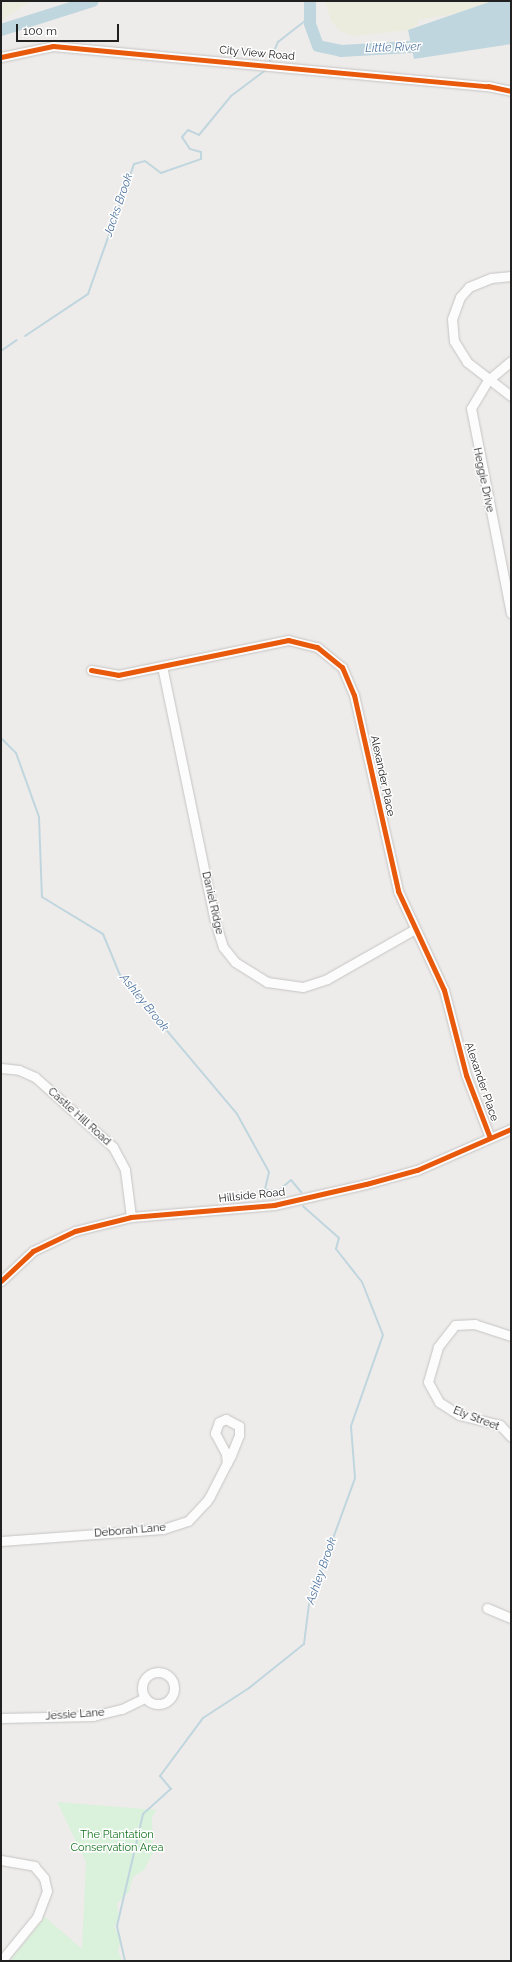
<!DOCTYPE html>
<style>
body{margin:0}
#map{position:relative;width:512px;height:1962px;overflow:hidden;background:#eeecea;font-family:Raleway,sans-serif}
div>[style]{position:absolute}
.farmland>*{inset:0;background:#ececde}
.park>*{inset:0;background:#daf1db}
.water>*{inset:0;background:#c0d6de}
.stream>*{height:2px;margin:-1px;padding:0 1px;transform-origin:1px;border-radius:1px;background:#c0d6de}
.river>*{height:12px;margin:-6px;padding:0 6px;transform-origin:6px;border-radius:6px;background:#c0d6de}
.roads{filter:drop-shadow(0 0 1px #c5c4c4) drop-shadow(0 0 1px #c5c4c4)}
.minor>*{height:9px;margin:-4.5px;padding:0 4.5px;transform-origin:4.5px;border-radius:4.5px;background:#fcfcfc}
.minor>.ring{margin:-4.5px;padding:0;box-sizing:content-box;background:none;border:9px solid #fcfcfc;border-radius:50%}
.cycleway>*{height:5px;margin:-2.5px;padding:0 2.5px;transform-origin:2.5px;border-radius:2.5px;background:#e8590c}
span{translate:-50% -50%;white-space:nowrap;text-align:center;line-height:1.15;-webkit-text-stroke:3px #fff;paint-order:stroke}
.street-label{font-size:11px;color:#202020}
.park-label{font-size:11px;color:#177522}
.water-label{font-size:12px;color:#5276a0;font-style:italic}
.frame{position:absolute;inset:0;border:2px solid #202020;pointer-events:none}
.scale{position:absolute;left:16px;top:24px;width:103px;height:18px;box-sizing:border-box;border:2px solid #202020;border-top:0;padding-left:5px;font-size:12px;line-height:14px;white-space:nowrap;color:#202020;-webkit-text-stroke:3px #fff;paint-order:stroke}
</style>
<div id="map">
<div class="farmland">
<div style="clip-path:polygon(1px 1px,31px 1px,1px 21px)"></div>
<div style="clip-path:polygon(325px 1px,493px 1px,453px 14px,418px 20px,418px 24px,410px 30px,354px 36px,342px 32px,331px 21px)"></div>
</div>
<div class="park">
<div style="clip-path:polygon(57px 1802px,157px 1810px,152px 1817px,153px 1853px,144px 1870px,133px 1877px,129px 1892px,117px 1903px,119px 1917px,114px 1927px,121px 1937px,118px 1951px,122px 1961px,10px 1961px,45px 1917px,82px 1949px,86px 1862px)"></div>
</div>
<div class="water">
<div style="clip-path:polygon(492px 1px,511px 1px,511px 44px,414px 59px,408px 30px)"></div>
</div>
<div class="stream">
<div style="left:269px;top:63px;width:23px;rotate:-67deg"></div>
<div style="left:278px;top:42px;width:41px;rotate:-38deg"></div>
<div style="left:25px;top:336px;width:76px;rotate:-33.7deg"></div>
<div style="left:88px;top:294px;width:138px;rotate:-70.5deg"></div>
<div style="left:134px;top:164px;width:11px;rotate:-15deg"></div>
<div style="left:145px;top:161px;width:20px;rotate:37deg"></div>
<div style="left:161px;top:173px;width:42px;rotate:-19.3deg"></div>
<div style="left:201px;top:159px;width:7px;rotate:-90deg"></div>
<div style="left:201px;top:152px;width:11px;rotate:-165deg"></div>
<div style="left:190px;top:149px;width:14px;rotate:-124deg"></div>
<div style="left:182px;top:137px;width:9px;rotate:-49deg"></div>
<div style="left:188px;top:130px;width:12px;rotate:24deg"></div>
<div style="left:199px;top:135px;width:50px;rotate:-50.6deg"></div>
<div style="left:231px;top:96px;width:45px;rotate:-36.9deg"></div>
<div style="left:1px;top:351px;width:19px;rotate:-35deg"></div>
<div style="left:1px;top:738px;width:21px;rotate:45deg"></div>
<div style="left:16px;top:753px;width:68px;rotate:70.2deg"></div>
<div style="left:39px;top:817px;width:80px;rotate:87.9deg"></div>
<div style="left:42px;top:897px;width:71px;rotate:31.2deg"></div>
<div style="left:103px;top:934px;width:44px;rotate:67.5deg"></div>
<div style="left:120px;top:975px;width:182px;rotate:49.9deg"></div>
<div style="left:237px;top:1114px;width:66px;rotate:61.1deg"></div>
<div style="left:269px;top:1172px;width:18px;rotate:103deg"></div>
<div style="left:265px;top:1190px;width:13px;rotate:4deg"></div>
<div style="left:278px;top:1191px;width:17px;rotate:-40deg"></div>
<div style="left:291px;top:1180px;width:16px;rotate:50deg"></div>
<div style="left:125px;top:1961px;width:36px;rotate:-103deg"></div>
<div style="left:117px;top:1926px;width:115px;rotate:-76.9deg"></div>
<div style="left:143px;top:1814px;width:38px;rotate:-42deg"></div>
<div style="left:171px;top:1789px;width:17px;rotate:-130deg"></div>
<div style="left:160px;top:1776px;width:72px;rotate:-53.4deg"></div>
<div style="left:203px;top:1718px;width:55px;rotate:-33.1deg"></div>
<div style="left:249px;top:1688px;width:70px;rotate:-38.7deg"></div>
<div style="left:304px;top:1644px;width:40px;rotate:-82.9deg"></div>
<div style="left:309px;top:1604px;width:134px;rotate:-69.9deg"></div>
<div style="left:355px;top:1478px;width:52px;rotate:-94.4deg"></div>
<div style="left:351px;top:1426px;width:96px;rotate:-70.6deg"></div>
<div style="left:383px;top:1335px;width:57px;rotate:-111.6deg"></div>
<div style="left:362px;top:1282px;width:42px;rotate:-128.2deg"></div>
<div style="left:336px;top:1249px;width:11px;rotate:-75deg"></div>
<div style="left:339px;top:1238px;width:48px;rotate:-138.4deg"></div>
</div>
<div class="river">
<div style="left:310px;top:1px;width:23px;rotate:90deg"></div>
<div style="left:310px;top:24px;width:23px;rotate:70deg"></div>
<div style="left:318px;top:46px;width:24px;rotate:12deg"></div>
<div style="left:341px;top:51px;width:86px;rotate:-3.3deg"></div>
<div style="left:1px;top:30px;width:96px;rotate:-17.5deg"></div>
</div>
<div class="roads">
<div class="minor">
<div style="left:1px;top:57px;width:53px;rotate:-11.9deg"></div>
<div style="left:53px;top:46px;width:437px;rotate:5.3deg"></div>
<div style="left:488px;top:86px;width:24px;rotate:12deg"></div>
<div style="left:511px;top:276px;width:20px;rotate:174deg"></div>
<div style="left:491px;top:278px;width:24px;rotate:158deg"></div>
<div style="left:469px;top:287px;width:13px;rotate:132deg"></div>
<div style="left:460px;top:297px;width:23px;rotate:110deg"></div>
<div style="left:452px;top:319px;width:22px;rotate:85deg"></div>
<div style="left:454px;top:341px;width:25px;rotate:58deg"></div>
<div style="left:467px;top:362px;width:56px;rotate:37.7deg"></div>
<div style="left:511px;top:361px;width:30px;rotate:140deg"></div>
<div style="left:488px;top:380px;width:33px;rotate:121deg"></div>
<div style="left:471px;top:408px;width:209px;rotate:79deg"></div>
<div style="left:162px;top:666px;width:260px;rotate:78.3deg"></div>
<div style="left:215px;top:921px;width:27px;rotate:73deg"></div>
<div style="left:223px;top:947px;width:19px;rotate:51deg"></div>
<div style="left:235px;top:962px;width:38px;rotate:32deg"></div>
<div style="left:267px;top:982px;width:36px;rotate:8deg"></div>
<div style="left:303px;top:987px;width:25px;rotate:-18deg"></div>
<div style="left:327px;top:979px;width:101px;rotate:-29.6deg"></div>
<div style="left:91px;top:670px;width:27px;rotate:10deg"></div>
<div style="left:118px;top:675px;width:174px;rotate:-11.6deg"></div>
<div style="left:288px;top:640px;width:30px;rotate:14deg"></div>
<div style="left:317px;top:647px;width:32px;rotate:39deg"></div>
<div style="left:342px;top:667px;width:30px;rotate:67deg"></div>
<div style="left:354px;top:695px;width:201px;rotate:77.3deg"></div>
<div style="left:398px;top:891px;width:109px;rotate:65.1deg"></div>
<div style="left:444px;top:990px;width:88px;rotate:75.5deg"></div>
<div style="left:466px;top:1075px;width:67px;rotate:69.1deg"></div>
<div style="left:1px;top:1068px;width:18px;rotate:6deg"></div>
<div style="left:19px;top:1070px;width:17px;rotate:24deg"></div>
<div style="left:35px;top:1077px;width:105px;rotate:41.9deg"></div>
<div style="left:113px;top:1147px;width:26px;rotate:62deg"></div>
<div style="left:125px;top:1170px;width:47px;rotate:82.7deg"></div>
<div style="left:1px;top:1281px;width:44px;rotate:-43.2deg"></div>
<div style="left:33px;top:1251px;width:47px;rotate:-25.5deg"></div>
<div style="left:75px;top:1231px;width:58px;rotate:-14deg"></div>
<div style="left:131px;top:1217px;width:144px;rotate:-4.8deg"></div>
<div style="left:274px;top:1205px;width:94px;rotate:-12.9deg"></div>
<div style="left:366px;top:1184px;width:53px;rotate:-15.4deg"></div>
<div style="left:417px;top:1170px;width:103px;rotate:-23.6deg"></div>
<div style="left:511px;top:1336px;width:38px;rotate:-162deg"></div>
<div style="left:475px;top:1324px;width:20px;rotate:177deg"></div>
<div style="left:455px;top:1325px;width:28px;rotate:128deg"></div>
<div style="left:438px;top:1347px;width:36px;rotate:106deg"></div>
<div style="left:428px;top:1382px;width:23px;rotate:61deg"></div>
<div style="left:439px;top:1402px;width:24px;rotate:33deg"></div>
<div style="left:459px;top:1415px;width:42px;rotate:13.7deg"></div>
<div style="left:500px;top:1425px;width:16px;rotate:47deg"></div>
<div style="left:1px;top:1541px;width:162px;rotate:-4.2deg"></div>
<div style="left:163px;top:1529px;width:26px;rotate:-18deg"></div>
<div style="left:188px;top:1521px;width:26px;rotate:-47deg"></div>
<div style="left:206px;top:1502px;width:7px;rotate:-56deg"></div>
<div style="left:210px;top:1496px;width:37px;rotate:-63deg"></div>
<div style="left:227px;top:1463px;width:9px;rotate:-63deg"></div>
<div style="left:231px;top:1455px;width:22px;rotate:-68deg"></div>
<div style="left:239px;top:1435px;width:9px;rotate:-90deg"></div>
<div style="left:239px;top:1426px;width:15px;rotate:-152deg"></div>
<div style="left:226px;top:1419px;width:8px;rotate:157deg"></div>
<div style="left:219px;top:1422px;width:12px;rotate:110deg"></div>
<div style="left:215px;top:1433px;width:24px;rotate:62deg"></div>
<div style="left:226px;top:1454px;width:9px;rotate:84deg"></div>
<div style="left:487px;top:1608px;width:26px;rotate:23deg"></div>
<div class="ring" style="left:142px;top:1672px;width:23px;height:23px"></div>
<div style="left:1px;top:1718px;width:92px;rotate:-1.2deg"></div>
<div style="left:93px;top:1716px;width:30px;rotate:-14deg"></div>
<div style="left:122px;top:1709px;width:25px;rotate:-26deg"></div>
<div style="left:1px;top:1860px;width:34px;rotate:10deg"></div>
<div style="left:34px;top:1866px;width:16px;rotate:50deg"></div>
<div style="left:44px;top:1878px;width:13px;rotate:77deg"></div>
<div style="left:47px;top:1891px;width:28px;rotate:111deg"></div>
<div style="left:37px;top:1917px;width:57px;rotate:129.3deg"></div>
</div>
</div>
<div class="cycleway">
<div style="left:1px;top:57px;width:53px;rotate:-11.9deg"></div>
<div style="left:53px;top:46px;width:437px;rotate:5.3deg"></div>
<div style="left:488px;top:86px;width:24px;rotate:12deg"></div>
<div style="left:91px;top:670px;width:27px;rotate:10deg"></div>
<div style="left:118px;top:675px;width:174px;rotate:-11.6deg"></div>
<div style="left:288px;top:640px;width:30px;rotate:14deg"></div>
<div style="left:317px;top:647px;width:32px;rotate:39deg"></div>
<div style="left:342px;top:667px;width:30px;rotate:67deg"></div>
<div style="left:354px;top:695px;width:201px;rotate:77.3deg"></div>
<div style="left:398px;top:891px;width:109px;rotate:65.1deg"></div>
<div style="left:444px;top:990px;width:88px;rotate:75.5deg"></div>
<div style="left:466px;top:1075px;width:67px;rotate:69.1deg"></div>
<div style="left:1px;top:1281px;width:44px;rotate:-43.2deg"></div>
<div style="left:33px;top:1251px;width:47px;rotate:-25.5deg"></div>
<div style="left:75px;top:1231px;width:58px;rotate:-14deg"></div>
<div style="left:131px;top:1217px;width:144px;rotate:-4.8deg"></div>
<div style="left:274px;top:1205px;width:94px;rotate:-12.9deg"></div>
<div style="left:366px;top:1184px;width:53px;rotate:-15.4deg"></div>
<div style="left:417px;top:1170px;width:103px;rotate:-23.6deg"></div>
</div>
<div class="street-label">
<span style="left:257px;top:54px;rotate:5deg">City View Road</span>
<span style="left:483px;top:480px;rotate:78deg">Heggie Drive</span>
<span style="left:382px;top:776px;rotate:78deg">Alexander Place</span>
<span style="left:212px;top:903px;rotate:77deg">Daniel Ridge</span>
<span style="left:481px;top:1082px;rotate:71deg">Alexander Place</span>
<span style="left:79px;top:1117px;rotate:42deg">Castle Hill Road</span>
<span style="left:252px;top:1196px;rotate:-6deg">Hillside Road</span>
<span style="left:476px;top:1419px;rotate:21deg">Ely Street</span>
<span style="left:130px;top:1531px;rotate:-5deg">Deborah Lane</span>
<span style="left:75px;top:1715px;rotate:-4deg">Jessie Lane</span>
</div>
<div class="park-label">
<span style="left:117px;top:1842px">The Plantation<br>Conservation Area</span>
</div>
<div class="water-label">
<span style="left:393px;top:48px;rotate:-2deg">Little River</span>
<span style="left:119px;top:205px;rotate:-71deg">Jacks Brook</span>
<span style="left:144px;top:1003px;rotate:51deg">Ashley Brook</span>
<span style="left:322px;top:1571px;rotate:-71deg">Ashley Brook</span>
</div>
<div class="frame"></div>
<div class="scale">100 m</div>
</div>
